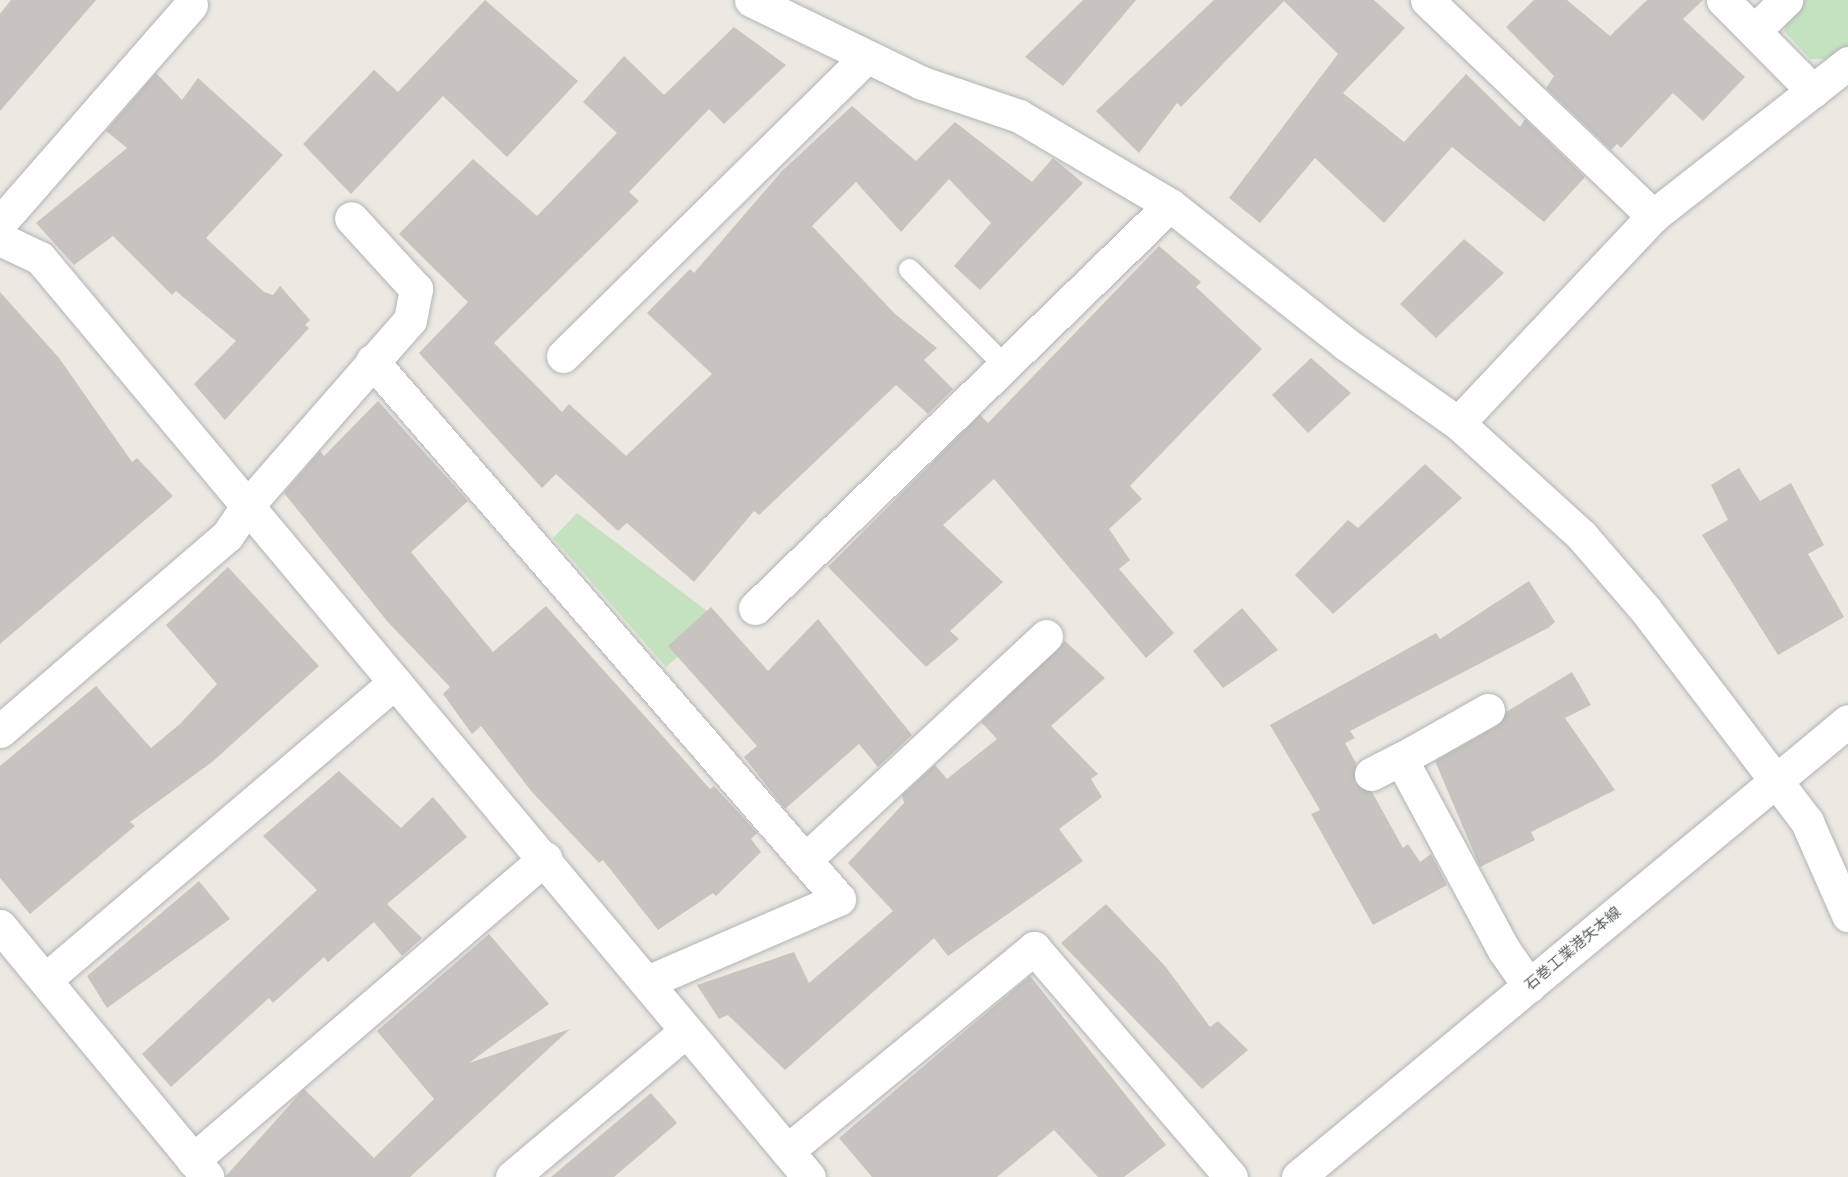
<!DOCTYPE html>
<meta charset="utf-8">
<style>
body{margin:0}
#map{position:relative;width:1848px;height:1177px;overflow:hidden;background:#ece8e2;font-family:Figtree,"Noto Sans JP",sans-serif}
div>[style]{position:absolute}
.green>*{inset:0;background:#c5e2c0}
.building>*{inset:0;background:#c7c3bf}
.roads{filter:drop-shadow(0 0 2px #b0b3b7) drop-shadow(0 0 2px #b0b3b7)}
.lane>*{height:21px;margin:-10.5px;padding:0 10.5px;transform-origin:10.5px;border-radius:10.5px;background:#fff}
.street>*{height:33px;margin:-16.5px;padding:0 16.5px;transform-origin:16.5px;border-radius:16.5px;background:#fff}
.secondary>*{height:33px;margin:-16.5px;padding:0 16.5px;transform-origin:16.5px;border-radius:16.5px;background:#fff}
span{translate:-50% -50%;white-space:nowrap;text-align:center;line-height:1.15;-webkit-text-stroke:6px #fff;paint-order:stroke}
.street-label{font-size:15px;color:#5a5f62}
</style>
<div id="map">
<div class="green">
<div style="clip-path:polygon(1804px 0,1848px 0,1848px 48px,1835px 59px,1810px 59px,1784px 31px,1789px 14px)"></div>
<div style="clip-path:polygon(577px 513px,719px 620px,666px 667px,553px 538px)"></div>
</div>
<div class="building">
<div style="clip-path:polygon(11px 0,96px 0,0 111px,0 14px)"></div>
<div style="clip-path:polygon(485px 0,578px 81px,507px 157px,443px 96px,351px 194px,303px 144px,374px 70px,398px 92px)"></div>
<div style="clip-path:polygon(1083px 0,1136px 0,1063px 86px,1025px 57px)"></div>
<div style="clip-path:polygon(1214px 0,1374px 0,1405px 28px,1343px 93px,1404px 142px,1466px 74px,1520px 127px,1525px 119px,1585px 177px,1544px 222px,1452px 147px,1384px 223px,1315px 158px,1260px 223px,1229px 198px,1338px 54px,1284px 1px,1181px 107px,1177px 103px,1139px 153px,1096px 111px)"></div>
<div style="clip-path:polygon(1534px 0,1567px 0,1610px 36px,1647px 0,1703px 0,1683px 19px,1745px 77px,1703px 121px,1673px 93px,1621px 148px,1617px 144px,1611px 150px,1546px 88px,1554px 76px,1506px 27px)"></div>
<div style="clip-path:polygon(734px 27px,786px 65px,724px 124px,709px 109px,629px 192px,639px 201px,494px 343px,562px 412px,569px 404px,626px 456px,712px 374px,647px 313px,690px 269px,694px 273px,782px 171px,852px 106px,916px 161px,955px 122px,1032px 182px,1053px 158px,1083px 183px,980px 290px,954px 266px,991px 223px,949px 179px,901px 232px,856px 182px,812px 226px,895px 314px,937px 348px,924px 360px,953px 389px,928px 414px,896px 385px,759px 515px,754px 511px,694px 582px,627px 523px,618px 531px,556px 474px,542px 488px,419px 353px,468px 302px,399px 234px,473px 159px,537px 216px,617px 133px,583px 102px,624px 56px,664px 95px)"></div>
<div style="clip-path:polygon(156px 73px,182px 100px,198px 78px,283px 155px,206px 238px,264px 292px,273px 295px,280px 286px,310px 320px,305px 325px,309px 328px,225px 420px,194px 384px,236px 341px,176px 291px,172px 295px,113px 236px,74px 265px,36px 223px,127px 148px,106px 131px)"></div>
<div style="clip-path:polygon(1464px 239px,1504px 273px,1436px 338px,1400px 304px)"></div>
<div style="clip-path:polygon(1159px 246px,1201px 282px,1196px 287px,1262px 349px,1130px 486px,1142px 499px,1109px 529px,1130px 560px,1119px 569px,1174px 633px,1146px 658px,994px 479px,943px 525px,1003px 582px,950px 631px,959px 639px,926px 667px,828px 567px,980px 415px,988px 423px)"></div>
<div style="clip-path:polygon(0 292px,59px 358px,132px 462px,137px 458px,173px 496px,0 644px)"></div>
<div style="clip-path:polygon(1311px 358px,1351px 393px,1308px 433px,1272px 395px)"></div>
<div style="clip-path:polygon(378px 401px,468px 501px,411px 552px,493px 652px,546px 606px,710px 789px,714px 786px,757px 833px,751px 839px,761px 852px,716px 896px,713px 893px,658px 930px,603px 860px,599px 863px,532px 792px,481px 726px,472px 734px,443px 694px,450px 687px,387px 621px,284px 493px,320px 451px,324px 456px)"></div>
<div style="clip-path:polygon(1425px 464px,1462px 498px,1333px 614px,1295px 575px,1348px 520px,1358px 528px)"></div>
<div style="clip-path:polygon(1739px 468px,1760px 501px,1791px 483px,1824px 545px,1808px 554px,1844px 617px,1778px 655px,1702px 535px,1728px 520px,1711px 485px)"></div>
<div style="clip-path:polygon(228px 567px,319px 666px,212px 762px,130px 822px,135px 826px,30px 914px,0 878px,0 766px,96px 686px,151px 748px,180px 724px,217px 684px,166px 625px)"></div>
<div style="clip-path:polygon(1529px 581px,1555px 622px,1548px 628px,1350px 731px,1355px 738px,1345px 743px,1356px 763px,1355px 783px,1372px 792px,1403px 848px,1408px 844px,1420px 862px,1431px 854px,1447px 885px,1373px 925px,1311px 814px,1320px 810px,1270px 725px,1436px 633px,1440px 639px)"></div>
<div style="clip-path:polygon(711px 607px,768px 671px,818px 619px,912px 735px,878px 767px,859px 744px,785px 809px,744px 757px,757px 746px,668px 646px)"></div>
<div style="clip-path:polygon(1242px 608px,1278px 650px,1223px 688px,1193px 651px)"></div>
<div style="clip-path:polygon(1065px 641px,1105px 678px,1051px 726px,1098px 774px,1091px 779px,1102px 797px,1059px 829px,1083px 861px,948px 956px,934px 938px,785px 1070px,728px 1015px,719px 1019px,697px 985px,794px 952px,809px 983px,893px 911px,848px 863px,904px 803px,902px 795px,935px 765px,947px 779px,997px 739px,981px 722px)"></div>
<div style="clip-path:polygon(1572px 672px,1591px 705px,1565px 718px,1615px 790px,1531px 832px,1535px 840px,1480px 867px,1435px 761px,1497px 726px,1506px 712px)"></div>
<div style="clip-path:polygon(339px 771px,401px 828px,433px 797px,467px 837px,387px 904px,422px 938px,402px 956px,374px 922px,328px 962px,324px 957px,273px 1003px,269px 998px,171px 1087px,142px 1054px,317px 890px,263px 836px)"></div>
<div style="clip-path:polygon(199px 881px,230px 919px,107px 1008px,87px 976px)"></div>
<div style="clip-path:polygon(1106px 904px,1165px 966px,1210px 1027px,1218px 1021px,1248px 1050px,1202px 1089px,1061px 943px)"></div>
<div style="clip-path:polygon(489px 934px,549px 1004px,469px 1063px,570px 1029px,410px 1177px,225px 1177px,304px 1089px,374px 1158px,434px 1099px,377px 1031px)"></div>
<div style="clip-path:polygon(1030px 976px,1166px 1145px,1124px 1177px,1098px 1177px,1054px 1130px,997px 1177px,872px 1177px,839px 1138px)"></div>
<div style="clip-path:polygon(651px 1093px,677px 1123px,614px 1177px,551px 1177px)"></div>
</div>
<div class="roads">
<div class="lane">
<div style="left:909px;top:269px;width:136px;rotate:45.3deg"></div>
</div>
<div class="street">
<div style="left:751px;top:0;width:190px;rotate:25.9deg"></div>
<div style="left:922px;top:83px;width:102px;rotate:18.8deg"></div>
<div style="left:1019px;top:116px;width:175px;rotate:30.5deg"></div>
<div style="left:1170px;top:205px;width:224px;rotate:38.3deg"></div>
<div style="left:1346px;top:344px;width:137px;rotate:35.2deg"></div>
<div style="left:1458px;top:423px;width:168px;rotate:42.3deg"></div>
<div style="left:1582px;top:536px;width:96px;rotate:49.2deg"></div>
<div style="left:1645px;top:609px;width:268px;rotate:52.7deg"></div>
<div style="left:1807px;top:822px;width:102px;rotate:66.2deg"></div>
<div style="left:1427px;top:0;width:313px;rotate:43.7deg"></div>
<div style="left:1723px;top:0;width:128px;rotate:45.3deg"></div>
<div style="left:1754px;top:31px;width:45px;rotate:-44.1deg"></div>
<div style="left:0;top:223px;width:290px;rotate:-48.8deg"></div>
<div style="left:0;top:239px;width:44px;rotate:25.4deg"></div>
<div style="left:40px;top:258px;width:1198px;rotate:50.08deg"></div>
<div style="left:563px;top:356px;width:426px;rotate:-44.6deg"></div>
<div style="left:372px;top:361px;width:712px;rotate:49.04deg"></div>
<div style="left:839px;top:899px;width:209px;rotate:156.6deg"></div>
<div style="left:1458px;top:423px;width:284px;rotate:-46.7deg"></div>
<div style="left:1653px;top:216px;width:248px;rotate:-38.1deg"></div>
<div style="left:755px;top:608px;width:578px;rotate:-44.16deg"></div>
<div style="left:1488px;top:710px;width:100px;rotate:150.6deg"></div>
<div style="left:1401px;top:759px;width:217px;rotate:61.7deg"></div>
<div style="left:1504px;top:950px;width:44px;rotate:55.2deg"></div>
<div style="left:0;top:731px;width:299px;rotate:-40.7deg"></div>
<div style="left:227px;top:536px;width:37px;rotate:-56deg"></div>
<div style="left:248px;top:505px;width:246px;rotate:-48.8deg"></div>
<div style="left:410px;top:320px;width:32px;rotate:-79deg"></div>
<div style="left:416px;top:289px;width:96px;rotate:-132.5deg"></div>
<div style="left:1371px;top:774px;width:34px;rotate:-27deg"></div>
<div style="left:805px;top:860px;width:329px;rotate:-42.9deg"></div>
<div style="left:0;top:926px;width:325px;rotate:50.4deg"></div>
<div style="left:46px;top:979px;width:458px;rotate:-40.4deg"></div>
<div style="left:787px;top:1151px;width:320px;rotate:-39.4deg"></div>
<div style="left:1034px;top:948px;width:302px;rotate:49.3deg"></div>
<div style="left:193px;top:1160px;width:464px;rotate:-40.6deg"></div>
<div style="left:512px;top:1177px;width:227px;rotate:-40deg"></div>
</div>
<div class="secondary">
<div style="left:1298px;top:1177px;width:714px;rotate:-39.66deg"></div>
</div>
</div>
<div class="street-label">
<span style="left:1573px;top:949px;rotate:-40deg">石巻工業港矢本線</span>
</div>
</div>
